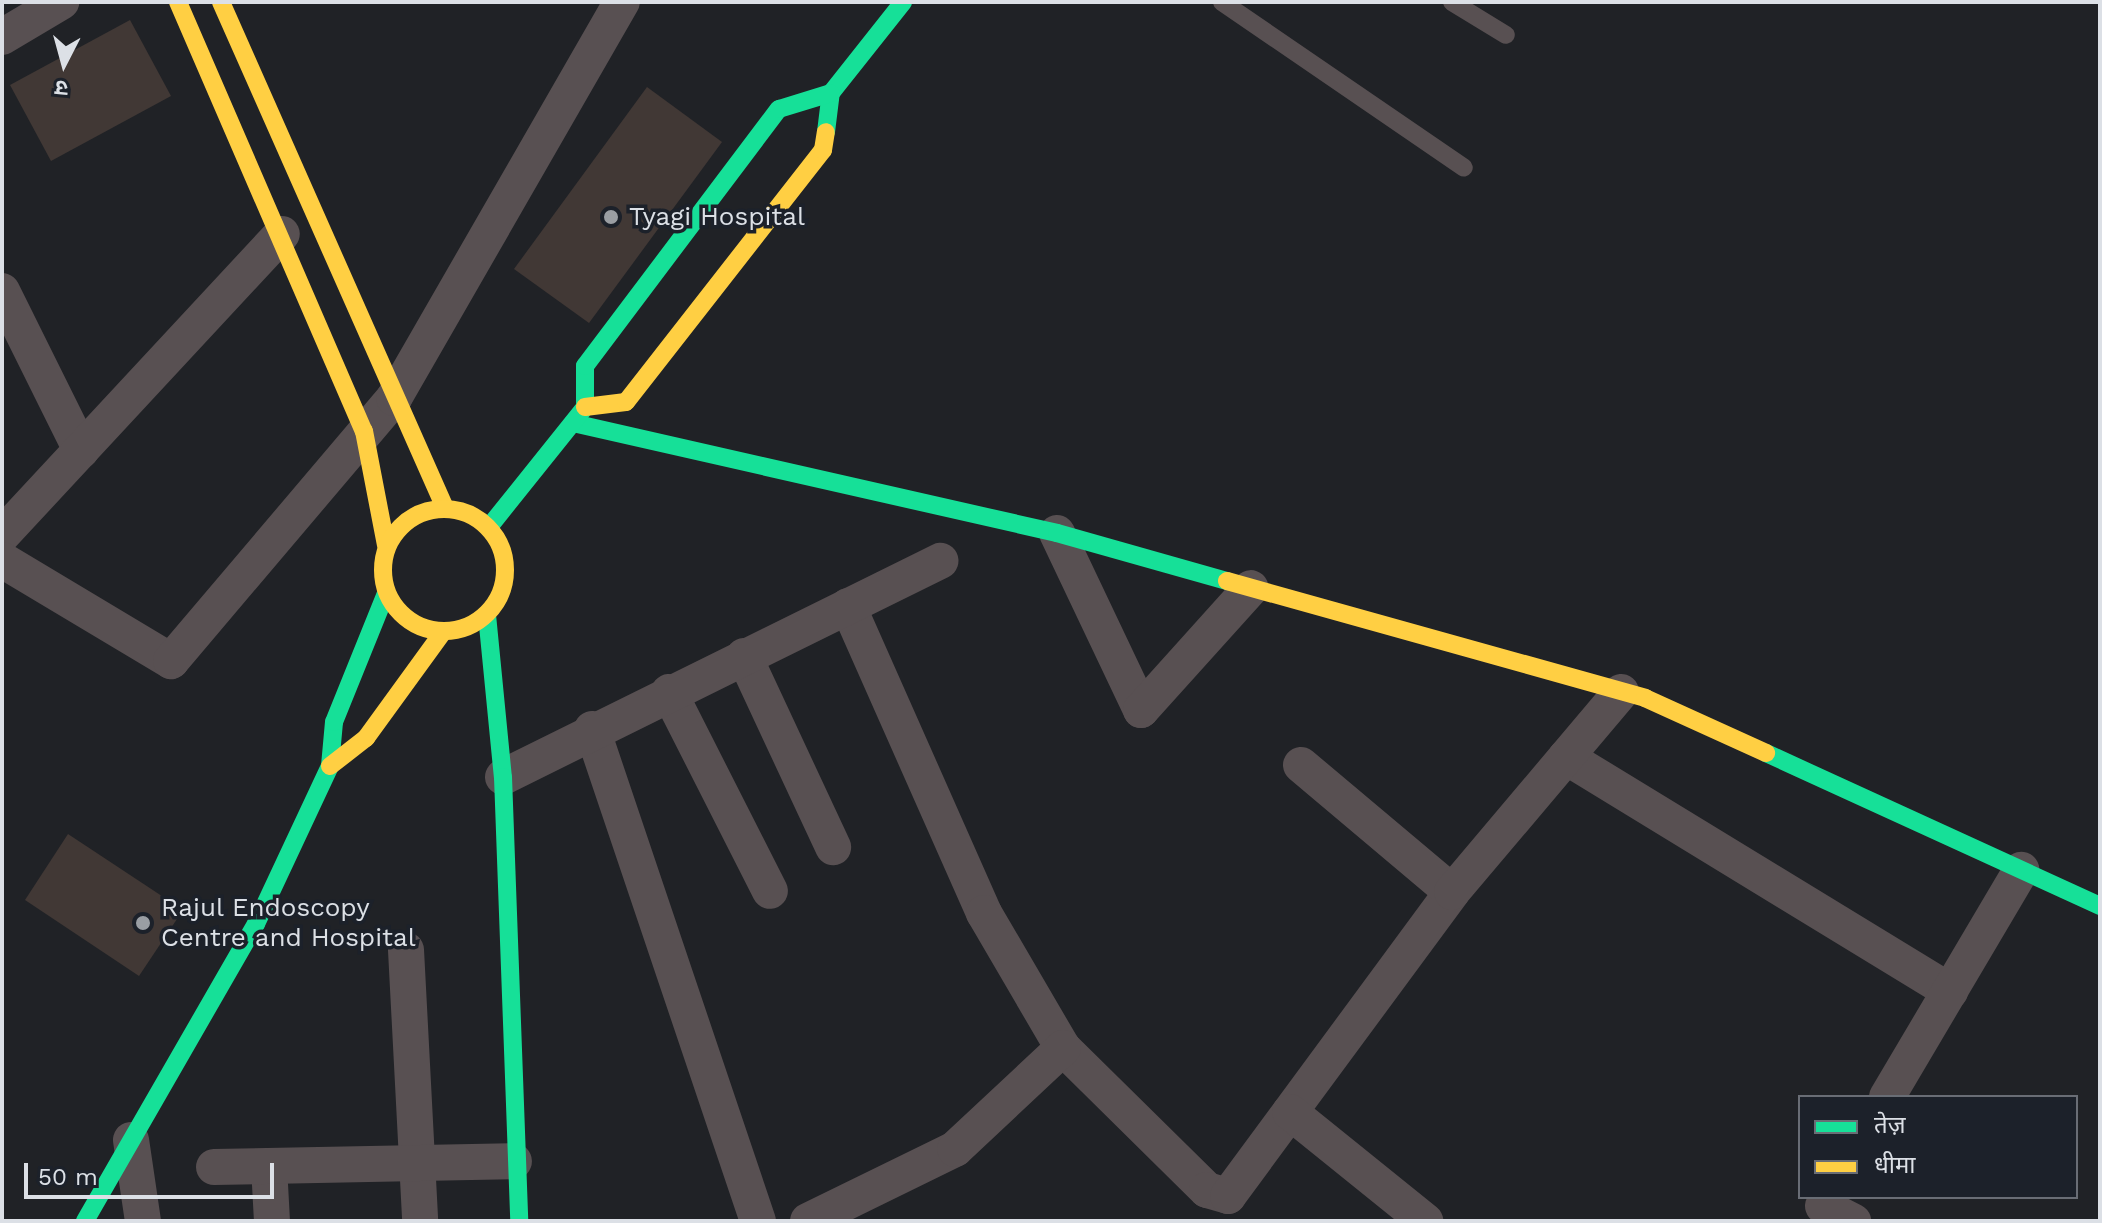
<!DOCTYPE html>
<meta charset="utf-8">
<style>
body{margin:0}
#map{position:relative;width:2102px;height:1223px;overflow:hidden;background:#202226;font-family:"Work Sans","Noto Sans Devanagari",sans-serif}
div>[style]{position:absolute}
.building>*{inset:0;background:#413835}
.lane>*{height:18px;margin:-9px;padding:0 9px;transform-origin:9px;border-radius:9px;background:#585052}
.street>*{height:36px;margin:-18px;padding:0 18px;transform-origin:18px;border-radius:18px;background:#585052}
.fast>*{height:18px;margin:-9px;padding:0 9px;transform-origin:9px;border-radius:9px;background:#16e098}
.slow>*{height:18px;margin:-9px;padding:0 9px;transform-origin:9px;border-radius:9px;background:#ffcf43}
.slow>.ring{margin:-9px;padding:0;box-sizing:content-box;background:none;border:18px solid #ffcf43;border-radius:50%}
.dots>*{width:22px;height:22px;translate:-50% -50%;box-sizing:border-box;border:4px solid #1c212a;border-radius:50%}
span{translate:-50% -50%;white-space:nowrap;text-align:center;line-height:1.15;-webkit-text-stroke:7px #1c212a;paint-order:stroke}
.poi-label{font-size:26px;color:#dce0e6}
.left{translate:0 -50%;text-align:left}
.frame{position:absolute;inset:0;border:4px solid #dce0e6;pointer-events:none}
.legend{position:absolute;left:1798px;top:1095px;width:280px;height:104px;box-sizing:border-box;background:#1c212a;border:2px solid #696d75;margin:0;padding:10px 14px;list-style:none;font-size:24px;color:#dce0e6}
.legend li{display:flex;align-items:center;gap:16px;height:40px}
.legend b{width:40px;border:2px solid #696d75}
.north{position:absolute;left:24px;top:24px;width:80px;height:80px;-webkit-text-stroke:6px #1c212a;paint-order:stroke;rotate:186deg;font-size:22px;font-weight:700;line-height:32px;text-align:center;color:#dce0e6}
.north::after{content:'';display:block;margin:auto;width:28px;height:36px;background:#dce0e6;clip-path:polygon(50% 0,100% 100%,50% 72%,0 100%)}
.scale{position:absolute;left:24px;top:1163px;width:250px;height:36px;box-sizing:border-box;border:4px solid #dce0e6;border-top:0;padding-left:10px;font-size:24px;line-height:28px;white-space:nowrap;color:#dce0e6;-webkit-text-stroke:6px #1c212a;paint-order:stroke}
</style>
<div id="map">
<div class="building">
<div style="clip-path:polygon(130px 20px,171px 96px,51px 161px,10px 85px)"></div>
<div style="clip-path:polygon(647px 87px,722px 142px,589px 323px,514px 269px)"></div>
<div style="clip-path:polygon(68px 834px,183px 910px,139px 976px,25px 900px)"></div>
</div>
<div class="lane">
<div style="left:1222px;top:2px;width:293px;rotate:34.4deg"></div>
<div style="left:1452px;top:2px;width:63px;rotate:31.4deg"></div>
</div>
<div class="street">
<div style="left:2px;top:37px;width:69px;rotate:-30.7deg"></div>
<div style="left:2px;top:291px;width:178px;rotate:63.6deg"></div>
<div style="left:1057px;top:533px;width:196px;rotate:64.6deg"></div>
<div style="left:1141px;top:710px;width:164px;rotate:-48deg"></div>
<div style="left:2px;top:535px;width:411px;rotate:-47.1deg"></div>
<div style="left:2px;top:560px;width:197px;rotate:30.9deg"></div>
<div style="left:171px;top:661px;width:345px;rotate:-49.7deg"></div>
<div style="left:394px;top:398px;width:457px;rotate:-60.1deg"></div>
<div style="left:848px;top:606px;width:336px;rotate:66.1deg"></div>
<div style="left:984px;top:913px;width:156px;rotate:59.7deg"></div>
<div style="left:1063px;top:1048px;width:202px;rotate:44.6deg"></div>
<div style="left:1207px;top:1190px;width:22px;rotate:16deg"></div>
<div style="left:1228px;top:1196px;width:378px;rotate:-53.6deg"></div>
<div style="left:744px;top:656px;width:211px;rotate:65deg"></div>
<div style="left:669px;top:692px;width:223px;rotate:63.1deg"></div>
<div style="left:592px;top:729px;width:519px;rotate:71.36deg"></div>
<div style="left:1566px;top:757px;width:450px;rotate:31.4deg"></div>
<div style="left:1301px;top:765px;width:197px;rotate:40.1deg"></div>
<div style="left:1452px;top:892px;width:262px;rotate:-49.8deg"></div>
<div style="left:503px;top:777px;width:488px;rotate:-26.3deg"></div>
<div style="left:406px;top:950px;width:271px;rotate:87deg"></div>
<div style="left:1887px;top:1097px;width:264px;rotate:-59.4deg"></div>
<div style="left:1290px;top:1112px;width:174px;rotate:38.9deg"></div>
<div style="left:131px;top:1140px;width:82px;rotate:81.6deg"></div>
<div style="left:269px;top:1166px;width:55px;rotate:86.9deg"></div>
<div style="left:214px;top:1167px;width:300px;rotate:-1.1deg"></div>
<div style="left:1823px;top:1206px;width:34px;rotate:27deg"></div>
<div style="left:808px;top:1221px;width:164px;rotate:-26.1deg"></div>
<div style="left:955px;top:1149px;width:148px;rotate:-43.1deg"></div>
</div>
<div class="fast">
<div style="left:826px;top:132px;width:39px;rotate:-83deg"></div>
<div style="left:831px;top:93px;width:116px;rotate:-51.6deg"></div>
<div style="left:573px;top:423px;width:496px;rotate:12.8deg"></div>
<div style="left:1057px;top:533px;width:177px;rotate:15.8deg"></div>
<div style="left:489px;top:527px;width:154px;rotate:-51.3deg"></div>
<div style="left:585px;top:407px;width:41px;rotate:-90deg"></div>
<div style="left:585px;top:366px;width:322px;rotate:-53deg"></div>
<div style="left:779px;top:109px;width:54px;rotate:-17.1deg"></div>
<div style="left:487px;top:615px;width:163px;rotate:84.4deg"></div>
<div style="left:503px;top:777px;width:444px;rotate:87.9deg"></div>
<div style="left:1766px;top:753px;width:367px;rotate:24.6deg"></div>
<div style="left:85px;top:1221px;width:343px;rotate:-60.1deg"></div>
<div style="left:256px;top:924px;width:174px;rotate:-64.9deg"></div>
<div style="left:330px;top:766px;width:44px;rotate:-84.8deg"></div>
<div style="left:334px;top:722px;width:139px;rotate:-68deg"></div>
</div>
<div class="slow">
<div style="left:178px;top:2px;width:468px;rotate:66.6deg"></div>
<div style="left:364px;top:431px;width:116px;rotate:79.1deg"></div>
<div style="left:221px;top:2px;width:553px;rotate:66.12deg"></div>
<div style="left:585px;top:407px;width:41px;rotate:-7deg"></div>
<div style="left:626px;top:402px;width:320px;rotate:-52deg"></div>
<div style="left:823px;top:150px;width:18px;rotate:-81deg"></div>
<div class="ring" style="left:383px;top:509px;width:104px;height:104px"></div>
<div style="left:1227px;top:581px;width:434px;rotate:15.6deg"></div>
<div style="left:1645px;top:698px;width:133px;rotate:24.4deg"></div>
<div style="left:330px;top:766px;width:46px;rotate:-37.9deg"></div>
<div style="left:366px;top:738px;width:131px;rotate:-54deg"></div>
</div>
<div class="dots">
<div style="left:611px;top:217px;background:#9a9ea3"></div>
<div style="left:143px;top:923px;background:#9a9ea3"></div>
</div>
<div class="poi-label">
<span class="left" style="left:629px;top:217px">Tyagi Hospital</span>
<span class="left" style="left:161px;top:923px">Rajul Endoscopy<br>Centre and Hospital</span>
</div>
<div class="frame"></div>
<ul class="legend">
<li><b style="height:10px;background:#16e098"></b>तेज़</li>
<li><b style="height:10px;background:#ffcf43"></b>धीमा</li>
</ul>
<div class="north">उ</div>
<div class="scale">50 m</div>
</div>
